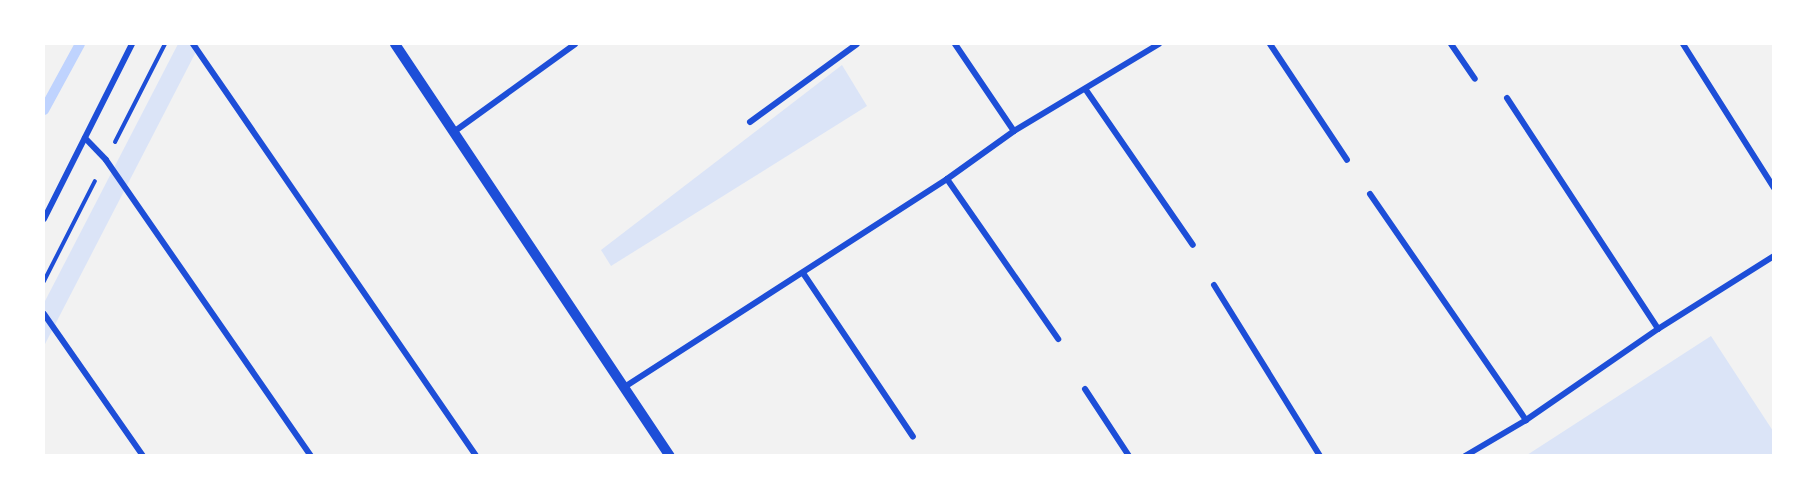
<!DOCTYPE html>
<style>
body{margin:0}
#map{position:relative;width:1817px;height:499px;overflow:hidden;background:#f2f2f2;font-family:"Golos Text",sans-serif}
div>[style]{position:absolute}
.green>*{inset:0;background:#dbe4f7}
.stream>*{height:10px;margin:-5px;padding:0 5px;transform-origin:5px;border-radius:5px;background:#bfd3fe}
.path>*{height:4px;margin:-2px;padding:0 2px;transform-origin:2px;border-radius:2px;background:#1d4ed8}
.minor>*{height:6px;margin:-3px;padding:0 3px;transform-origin:3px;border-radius:3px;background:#1d4ed8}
.tertiary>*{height:10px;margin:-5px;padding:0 5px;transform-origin:5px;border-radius:5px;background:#1d4ed8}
span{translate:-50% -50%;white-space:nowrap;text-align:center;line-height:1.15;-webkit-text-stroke:4.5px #fff;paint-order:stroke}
.frame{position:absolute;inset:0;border:45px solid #fff;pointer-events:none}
</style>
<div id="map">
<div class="green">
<div style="clip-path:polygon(178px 44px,200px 44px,44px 346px,44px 303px)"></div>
<div style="clip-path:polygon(842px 65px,867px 106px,611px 266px,601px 250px)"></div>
<div style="clip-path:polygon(1711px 336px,1773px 431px,1773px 455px,1527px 455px)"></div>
</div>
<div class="stream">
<div style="left:44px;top:110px;width:75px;rotate:-61.4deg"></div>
</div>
<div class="path">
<div style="left:115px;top:142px;width:110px;rotate:-63deg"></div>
<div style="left:44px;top:281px;width:112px;rotate:-63deg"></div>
</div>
<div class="minor">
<div style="left:193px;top:44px;width:500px;rotate:55.5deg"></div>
<div style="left:955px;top:44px;width:105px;rotate:55.9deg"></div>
<div style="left:1270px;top:44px;width:139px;rotate:56.4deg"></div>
<div style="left:1451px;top:44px;width:42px;rotate:55.6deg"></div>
<div style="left:1683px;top:44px;width:170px;rotate:57.7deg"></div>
<div style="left:1086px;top:90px;width:188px;rotate:55.4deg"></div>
<div style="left:1507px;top:98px;width:276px;rotate:56.8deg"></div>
<div style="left:750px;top:122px;width:132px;rotate:-36.1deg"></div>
<div style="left:455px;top:131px;width:148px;rotate:-35.9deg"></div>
<div style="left:85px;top:138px;width:30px;rotate:46deg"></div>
<div style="left:106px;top:160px;width:360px;rotate:55.3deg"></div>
<div style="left:947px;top:179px;width:195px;rotate:55.2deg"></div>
<div style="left:1370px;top:194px;width:275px;rotate:55.4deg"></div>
<div style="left:44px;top:219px;width:196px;rotate:-63.3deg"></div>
<div style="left:803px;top:273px;width:197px;rotate:56.1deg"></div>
<div style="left:1214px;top:285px;width:201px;rotate:58.2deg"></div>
<div style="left:44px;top:314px;width:173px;rotate:55.1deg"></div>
<div style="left:626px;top:386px;width:382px;rotate:-32.8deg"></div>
<div style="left:947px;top:179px;width:82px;rotate:-35.6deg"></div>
<div style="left:1014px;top:131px;width:169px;rotate:-31deg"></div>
<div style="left:1085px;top:389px;width:80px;rotate:56.7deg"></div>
<div style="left:1465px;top:456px;width:71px;rotate:-30.5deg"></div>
<div style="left:1526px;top:420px;width:160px;rotate:-34.6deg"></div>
<div style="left:1658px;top:329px;width:137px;rotate:-32.2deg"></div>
</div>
<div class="tertiary">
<div style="left:395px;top:44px;width:495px;rotate:56.3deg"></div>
</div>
<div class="frame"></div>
</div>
